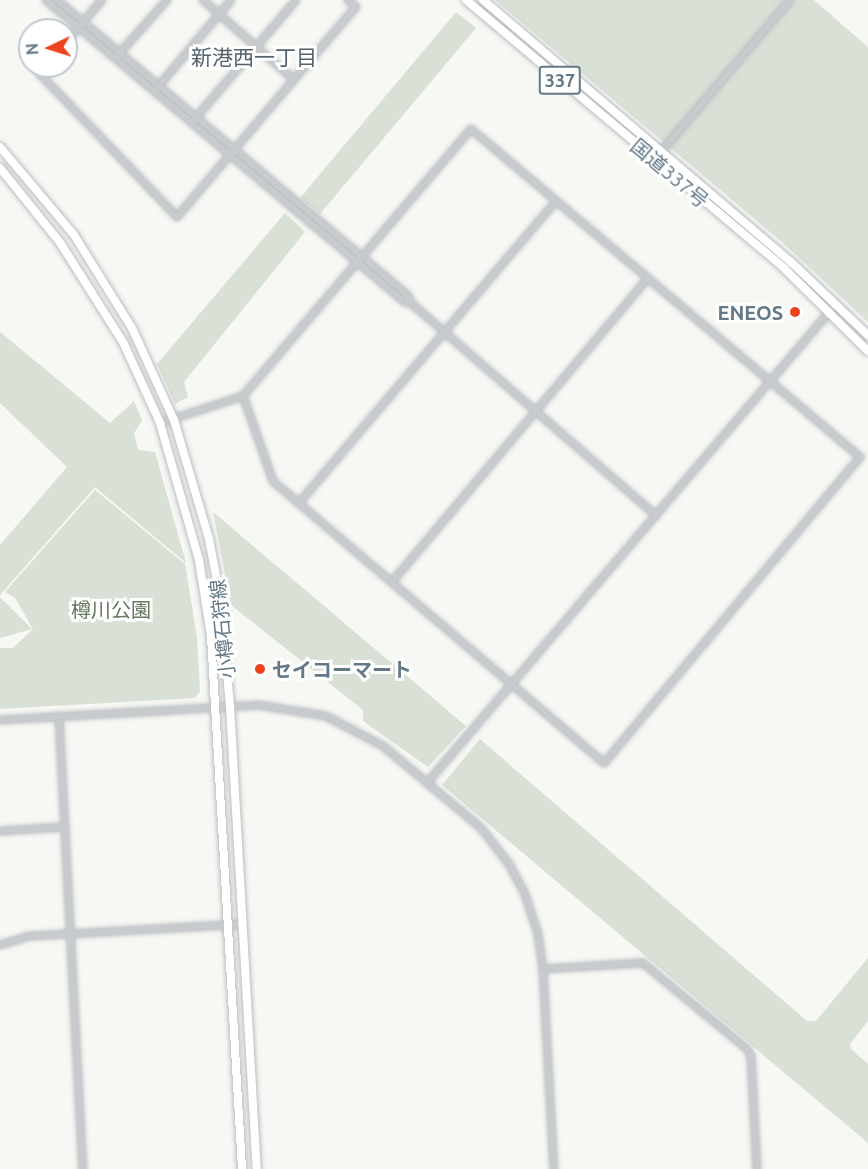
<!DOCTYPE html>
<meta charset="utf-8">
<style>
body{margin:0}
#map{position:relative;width:868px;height:1169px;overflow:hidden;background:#f7f7f4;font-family:Ubuntu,"Noto Sans JP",sans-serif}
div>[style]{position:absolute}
.green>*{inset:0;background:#d9e0d5}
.roads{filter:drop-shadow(0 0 2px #babec2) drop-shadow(0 0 2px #babec2)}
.minor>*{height:6px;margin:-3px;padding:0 3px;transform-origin:3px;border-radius:3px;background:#c7cbce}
.major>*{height:8px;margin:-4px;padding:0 4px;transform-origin:4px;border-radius:4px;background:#fff}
.highway>*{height:8px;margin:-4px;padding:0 4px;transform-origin:4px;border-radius:4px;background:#fff}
.dots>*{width:16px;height:16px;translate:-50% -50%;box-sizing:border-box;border:3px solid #fff;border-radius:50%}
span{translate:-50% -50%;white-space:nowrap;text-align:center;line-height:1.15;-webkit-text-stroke:6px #fff;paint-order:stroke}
.shield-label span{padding:2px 4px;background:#fff;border:2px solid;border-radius:4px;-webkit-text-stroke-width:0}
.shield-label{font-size:18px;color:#647987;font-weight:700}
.street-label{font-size:20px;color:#647987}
.poi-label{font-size:20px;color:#647987;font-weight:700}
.right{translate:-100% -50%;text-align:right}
.left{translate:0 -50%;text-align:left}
.park-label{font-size:20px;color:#667960}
.neighbourhood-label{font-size:21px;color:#53626b}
.north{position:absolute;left:18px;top:18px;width:60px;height:60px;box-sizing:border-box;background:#fff;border:2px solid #c1c9cf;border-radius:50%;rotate:266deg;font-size:16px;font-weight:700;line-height:24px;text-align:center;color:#647987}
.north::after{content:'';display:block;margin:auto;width:21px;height:27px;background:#ee421d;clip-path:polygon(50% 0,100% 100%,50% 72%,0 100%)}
</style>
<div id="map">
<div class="green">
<div style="clip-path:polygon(495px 0,814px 0,868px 47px,868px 322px,782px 242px)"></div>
<div style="clip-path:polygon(456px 12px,476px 28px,320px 214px,300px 198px)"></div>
<div style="clip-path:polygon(285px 213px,305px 232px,184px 382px,188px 397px,175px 404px,157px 364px)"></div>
<div style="clip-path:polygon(0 332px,110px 423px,134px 401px,142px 421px,134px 433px,138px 450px,155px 452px,186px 563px,95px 487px,0 595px,0 545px,67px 467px,0 403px)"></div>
<div style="clip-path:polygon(95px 490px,185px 564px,197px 637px,200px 691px,195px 698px,0 709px,0 648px,13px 648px,33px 629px,15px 598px,5px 592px)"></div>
<div style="clip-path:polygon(213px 512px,466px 726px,428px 767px,363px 721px,363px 710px,231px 605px)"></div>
<div style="clip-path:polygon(0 597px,32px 629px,0 638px)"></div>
<div style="clip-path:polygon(480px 739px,807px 1021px,816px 1021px,868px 958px,868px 1021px,850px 1044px,851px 1049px,868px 1064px,868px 1143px,442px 785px)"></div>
</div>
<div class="roads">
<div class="minor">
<div style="left:46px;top:0;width:468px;rotate:40.1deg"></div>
<div style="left:404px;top:301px;width:9px;rotate:21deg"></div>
<div style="left:57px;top:0;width:458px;rotate:40.1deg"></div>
<div style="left:407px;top:295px;width:10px;rotate:61deg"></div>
<div style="left:412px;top:304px;width:323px;rotate:40.9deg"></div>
<div style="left:203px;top:0;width:121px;rotate:41.3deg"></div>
<div style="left:66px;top:42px;width:55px;rotate:-49.4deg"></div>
<div style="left:118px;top:55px;width:74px;rotate:-48.3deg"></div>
<div style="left:45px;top:66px;width:9px;rotate:131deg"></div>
<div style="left:39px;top:73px;width:199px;rotate:46.2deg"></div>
<div style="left:177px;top:217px;width:276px;rotate:-49.6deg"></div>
<div style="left:356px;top:7px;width:11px;rotate:-139deg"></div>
<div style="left:157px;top:88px;width:115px;rotate:-49.9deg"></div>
<div style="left:194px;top:120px;width:157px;rotate:-49.6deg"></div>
<div style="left:654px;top:160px;width:210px;rotate:-49.6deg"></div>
<div style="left:160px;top:423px;width:87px;rotate:-18deg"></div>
<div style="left:243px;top:396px;width:351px;rotate:-49.5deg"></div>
<div style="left:471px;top:129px;width:509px;rotate:40.14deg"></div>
<div style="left:860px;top:457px;width:399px;rotate:129.9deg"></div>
<div style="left:604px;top:763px;width:435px;rotate:-139.6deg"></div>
<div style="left:273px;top:481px;width:90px;rotate:-109.4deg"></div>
<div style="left:299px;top:503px;width:397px;rotate:-49.6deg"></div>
<div style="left:392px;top:582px;width:397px;rotate:-49.9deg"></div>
<div style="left:59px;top:716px;width:454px;rotate:87deg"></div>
<div style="left:0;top:720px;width:258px;rotate:-3.3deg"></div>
<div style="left:258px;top:705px;width:69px;rotate:9.2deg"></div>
<div style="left:326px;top:716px;width:64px;rotate:27.8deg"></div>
<div style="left:383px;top:746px;width:128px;rotate:39.9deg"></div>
<div style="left:481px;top:828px;width:46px;rotate:52.1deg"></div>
<div style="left:509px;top:864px;width:34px;rotate:62deg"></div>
<div style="left:525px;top:894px;width:42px;rotate:72deg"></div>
<div style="left:538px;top:934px;width:35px;rotate:82deg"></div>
<div style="left:543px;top:969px;width:200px;rotate:86.9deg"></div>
<div style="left:427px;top:783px;width:631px;rotate:-49.5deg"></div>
<div style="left:0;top:831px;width:65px;rotate:-3.5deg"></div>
<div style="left:0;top:945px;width:31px;rotate:-17deg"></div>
<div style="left:30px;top:936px;width:212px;rotate:-3.2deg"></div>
<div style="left:543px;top:969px;width:100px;rotate:-3.4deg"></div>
<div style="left:643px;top:963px;width:135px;rotate:39.6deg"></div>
<div style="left:747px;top:1049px;width:8px;rotate:60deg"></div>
<div style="left:751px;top:1056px;width:113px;rotate:87deg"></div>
</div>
<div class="major">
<div style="left:0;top:147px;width:115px;rotate:49.9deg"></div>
<div style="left:74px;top:235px;width:110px;rotate:58.1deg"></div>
<div style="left:132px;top:328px;width:101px;rotate:65.5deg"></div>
<div style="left:174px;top:420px;width:124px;rotate:73.6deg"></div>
<div style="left:209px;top:539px;width:58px;rotate:79.1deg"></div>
<div style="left:220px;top:596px;width:110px;rotate:84.8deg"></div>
<div style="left:230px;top:706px;width:464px;rotate:86.7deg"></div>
<div style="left:0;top:168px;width:97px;rotate:51.2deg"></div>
<div style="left:61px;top:244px;width:116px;rotate:57.7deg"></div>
<div style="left:123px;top:342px;width:89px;rotate:65.4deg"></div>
<div style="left:160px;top:423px;width:142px;rotate:74.1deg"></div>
<div style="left:199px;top:560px;width:77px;rotate:81deg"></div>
<div style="left:211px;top:636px;width:534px;rotate:86.67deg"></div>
</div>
<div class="highway">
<div style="left:466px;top:0;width:416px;rotate:40.1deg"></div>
<div style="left:784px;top:268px;width:118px;rotate:44.7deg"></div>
<div style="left:483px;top:0;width:406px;rotate:40.4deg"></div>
<div style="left:792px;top:263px;width:105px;rotate:43.5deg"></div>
</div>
</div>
<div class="dots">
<div style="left:795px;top:312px;background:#ee421d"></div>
<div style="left:260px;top:669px;background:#ee421d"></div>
</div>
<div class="shield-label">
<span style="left:560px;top:80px">337</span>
</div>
<div class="street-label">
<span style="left:670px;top:173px;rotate:40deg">国道337号</span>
<span style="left:222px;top:629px;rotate:-96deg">小樽石狩線</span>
</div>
<div class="poi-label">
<span class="right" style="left:783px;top:312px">ENEOS</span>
<span class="left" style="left:272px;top:669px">セイコーマート</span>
</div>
<div class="park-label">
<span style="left:111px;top:609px">樽川公園</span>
</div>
<div class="neighbourhood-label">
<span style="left:254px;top:57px">新港西一丁目</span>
</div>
<div class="north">N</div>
</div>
